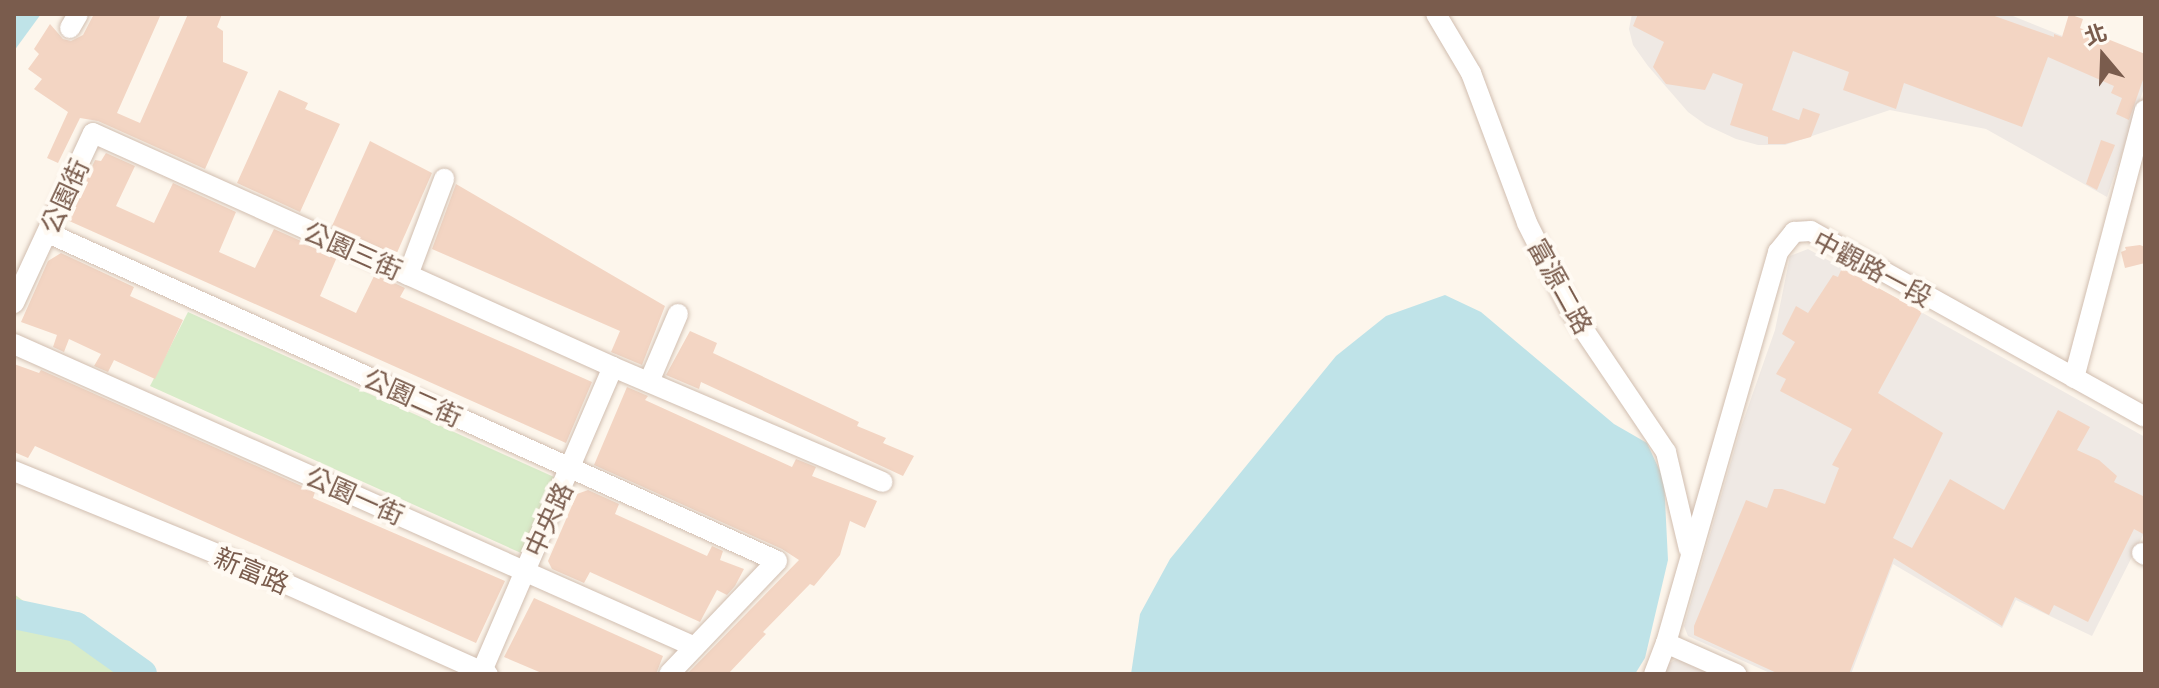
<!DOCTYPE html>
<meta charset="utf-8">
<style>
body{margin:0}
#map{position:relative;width:2159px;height:688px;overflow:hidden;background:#fdf6ec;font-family:Barlow,"Noto Sans TC",sans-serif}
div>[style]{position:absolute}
.industrial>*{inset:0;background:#efe9e4}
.green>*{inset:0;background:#d8ecc9}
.water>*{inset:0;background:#bfe3e8}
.river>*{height:30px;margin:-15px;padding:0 15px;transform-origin:15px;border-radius:15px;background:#bfe3e8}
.building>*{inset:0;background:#f3d5c3}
.roads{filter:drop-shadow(0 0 2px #d1beb0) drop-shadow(0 0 2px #d1beb0)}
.minor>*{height:20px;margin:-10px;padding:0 10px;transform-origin:10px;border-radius:10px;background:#fff}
span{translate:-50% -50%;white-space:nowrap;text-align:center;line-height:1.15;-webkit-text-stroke:8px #fffaf3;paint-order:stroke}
.street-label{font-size:26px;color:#7a5c4d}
.frame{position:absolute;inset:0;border:16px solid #7a5c4d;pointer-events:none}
.north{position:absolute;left:2063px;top:16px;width:80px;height:80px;-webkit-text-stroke:6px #fffaf3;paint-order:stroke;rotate:341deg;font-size:22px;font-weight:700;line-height:32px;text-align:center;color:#7a5c4d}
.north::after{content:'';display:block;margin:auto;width:28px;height:36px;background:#7a5c4d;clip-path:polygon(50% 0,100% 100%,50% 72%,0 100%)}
</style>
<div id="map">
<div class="industrial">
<div style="clip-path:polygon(1632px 14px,2008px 14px,2145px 69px,2145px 85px,2107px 197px,1986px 129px,1890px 110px,1785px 145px,1758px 145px,1736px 139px,1706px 125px,1688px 112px,1648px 66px,1633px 45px,1629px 29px)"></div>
<div style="clip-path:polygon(1808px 249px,2145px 437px,2145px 531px,2092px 636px,2016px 600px,2002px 628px,1893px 564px,1851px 674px,1772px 674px,1688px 636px,1684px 626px,1740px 430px,1775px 330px,1790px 256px)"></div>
<div style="clip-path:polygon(1677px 659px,1710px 674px,1661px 674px,1666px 665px)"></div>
</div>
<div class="green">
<div style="clip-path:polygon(188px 312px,554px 477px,521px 553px,150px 386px)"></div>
<div style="clip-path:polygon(14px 594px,123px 674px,14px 674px)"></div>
</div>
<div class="water">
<div style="clip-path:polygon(14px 14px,41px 14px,14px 51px)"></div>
<div style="clip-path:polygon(1445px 295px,1481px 312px,1614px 424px,1647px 443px,1664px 480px,1668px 560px,1645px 658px,1635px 674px,1131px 674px,1140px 614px,1170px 559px,1336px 356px,1386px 316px)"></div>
</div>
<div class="river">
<div style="left:14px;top:614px;width:63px;rotate:11.8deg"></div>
<div style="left:76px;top:627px;width:81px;rotate:35.5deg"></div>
</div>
<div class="building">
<div style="clip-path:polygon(94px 14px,161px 14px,117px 113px,140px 123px,188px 14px,222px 14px,217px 27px,223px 31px,223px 62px,248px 72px,205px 169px,98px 121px,80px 118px,58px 163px,47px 158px,68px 112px,34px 89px,42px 79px,28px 69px,39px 54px,34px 49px,50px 24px,63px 39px,71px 41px,83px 35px)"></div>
<div style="clip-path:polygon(1638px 14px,1989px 14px,2054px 37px,2054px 34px,2062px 37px,2069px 14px,2083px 19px,2080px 28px,2145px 54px,2145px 74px,2129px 120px,2116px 114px,2122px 98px,2111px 93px,2114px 86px,2048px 57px,2022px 127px,1904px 83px,1896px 109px,1843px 90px,1849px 72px,1793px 51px,1772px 110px,1799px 120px,1803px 108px,1820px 114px,1811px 137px,1785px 144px,1768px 144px,1768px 137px,1730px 125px,1743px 84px,1713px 73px,1705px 90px,1666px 84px,1653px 67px,1664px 42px,1633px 26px)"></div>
<div style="clip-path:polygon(279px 90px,308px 103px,305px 109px,340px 124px,300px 212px,237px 183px)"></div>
<div style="clip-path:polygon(2101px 140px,2115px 145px,2097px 190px,2086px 184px)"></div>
<div style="clip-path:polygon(370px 141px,432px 173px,396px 255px,332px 226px)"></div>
<div style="clip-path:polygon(106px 153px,135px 166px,116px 206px,154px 223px,173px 183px,236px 212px,219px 252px,255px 268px,274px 229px,337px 257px,320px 296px,356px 313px,375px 274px,405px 288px,400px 297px,592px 382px,566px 443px,67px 220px,95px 160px,101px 161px)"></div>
<div style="clip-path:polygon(456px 184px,665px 306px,642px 365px,611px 352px,620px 331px,432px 249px)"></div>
<div style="clip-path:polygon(2140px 245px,2145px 247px,2145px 263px,2125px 268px,2121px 252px,2126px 250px,2125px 247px)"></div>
<div style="clip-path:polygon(61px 253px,134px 287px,130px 296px,183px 320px,155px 379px,114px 360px,108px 372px,94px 366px,101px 354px,69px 339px,64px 352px,53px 347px,57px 335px,21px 322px,48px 261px)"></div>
<div style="clip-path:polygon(1842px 268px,1922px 312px,1878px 393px,1943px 433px,1893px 538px,1912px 548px,1950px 479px,2004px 510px,2058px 410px,2090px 427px,2077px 450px,2099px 460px,2117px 476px,2114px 482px,2145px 497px,2145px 535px,2134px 529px,2088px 622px,2054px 605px,2049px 615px,2015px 597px,2002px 626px,1894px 558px,1849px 674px,1779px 674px,1694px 635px,1694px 626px,1746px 500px,1767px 508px,1774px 489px,1782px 489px,1825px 504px,1839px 468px,1832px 465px,1852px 429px,1780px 391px,1786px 379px,1776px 374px,1795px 342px,1782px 334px,1796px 306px,1808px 313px,1833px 275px,1838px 277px)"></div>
<div style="clip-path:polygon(690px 331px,717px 343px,713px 353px,859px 422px,857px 426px,886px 438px,883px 443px,914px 456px,903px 476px,701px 382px,699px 389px,666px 375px)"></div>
<div style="clip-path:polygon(14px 364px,39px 373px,41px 370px,315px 492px,313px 498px,505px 581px,476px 643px,35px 446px,28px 458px,14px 452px)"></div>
<div style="clip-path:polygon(627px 387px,648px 396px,645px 400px,792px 467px,796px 459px,816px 467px,812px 476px,877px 501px,865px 528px,850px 521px,840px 555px,814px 586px,810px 584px,763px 632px,766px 634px,728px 674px,687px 674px,799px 560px,782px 549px,594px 465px)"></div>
<div style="clip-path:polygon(588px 490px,619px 504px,615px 514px,707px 556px,712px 546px,723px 551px,720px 560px,744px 569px,735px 586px,727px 595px,717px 590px,700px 622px,590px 572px,584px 583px,552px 569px,548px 561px,577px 494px)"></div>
<div style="clip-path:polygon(534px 598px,663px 656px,656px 674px,544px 674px,504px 657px)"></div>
</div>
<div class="roads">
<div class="minor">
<div style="left:1436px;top:14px;width:69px;rotate:59.3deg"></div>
<div style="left:1471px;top:73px;width:160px;rotate:69.5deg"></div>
<div style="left:1527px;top:223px;width:98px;rotate:63.4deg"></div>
<div style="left:1571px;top:311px;width:170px;rotate:56deg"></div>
<div style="left:1666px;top:452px;width:100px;rotate:76.7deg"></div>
<div style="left:70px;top:28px;width:16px;rotate:-60deg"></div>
<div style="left:48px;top:233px;width:799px;rotate:24.22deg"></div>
<div style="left:777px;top:561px;width:156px;rotate:133.7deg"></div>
<div style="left:408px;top:275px;width:103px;rotate:-69.4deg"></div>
<div style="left:14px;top:303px;width:187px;rotate:-65.1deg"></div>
<div style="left:93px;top:133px;width:570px;rotate:24.23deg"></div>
<div style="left:613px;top:367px;width:293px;rotate:23.1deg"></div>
<div style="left:14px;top:344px;width:745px;rotate:23.99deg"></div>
<div style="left:2074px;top:378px;width:277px;rotate:-75.2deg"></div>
<div style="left:649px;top:382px;width:74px;rotate:-66.9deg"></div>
<div style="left:14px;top:471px;width:248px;rotate:22.2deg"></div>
<div style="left:244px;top:565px;width:267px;rotate:24.1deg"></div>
<div style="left:2142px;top:553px;width:4px;rotate:34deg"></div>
<div style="left:1666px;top:643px;width:77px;rotate:23.9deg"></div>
<div style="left:482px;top:671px;width:331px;rotate:-66.7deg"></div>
<div style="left:1654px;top:674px;width:33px;rotate:-69deg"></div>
<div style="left:1666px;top:643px;width:407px;rotate:-74deg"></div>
<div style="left:1778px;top:252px;width:26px;rotate:-51deg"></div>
<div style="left:1794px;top:232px;width:17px;rotate:-3deg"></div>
<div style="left:1811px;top:231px;width:382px;rotate:29.1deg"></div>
</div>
</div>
<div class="street-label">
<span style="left:64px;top:196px;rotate:-65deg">公園街</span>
<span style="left:353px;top:250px;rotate:24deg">公園三街</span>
<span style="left:1873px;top:268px;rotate:28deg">中觀路一段</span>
<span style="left:1561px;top:286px;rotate:61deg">富源二路</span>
<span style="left:413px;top:397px;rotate:24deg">公園二街</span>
<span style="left:355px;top:495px;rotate:24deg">公園一街</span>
<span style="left:548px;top:519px;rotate:-65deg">中央路</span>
<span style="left:252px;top:570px;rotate:23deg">新富路</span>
</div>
<div class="frame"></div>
<div class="north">北</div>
</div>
